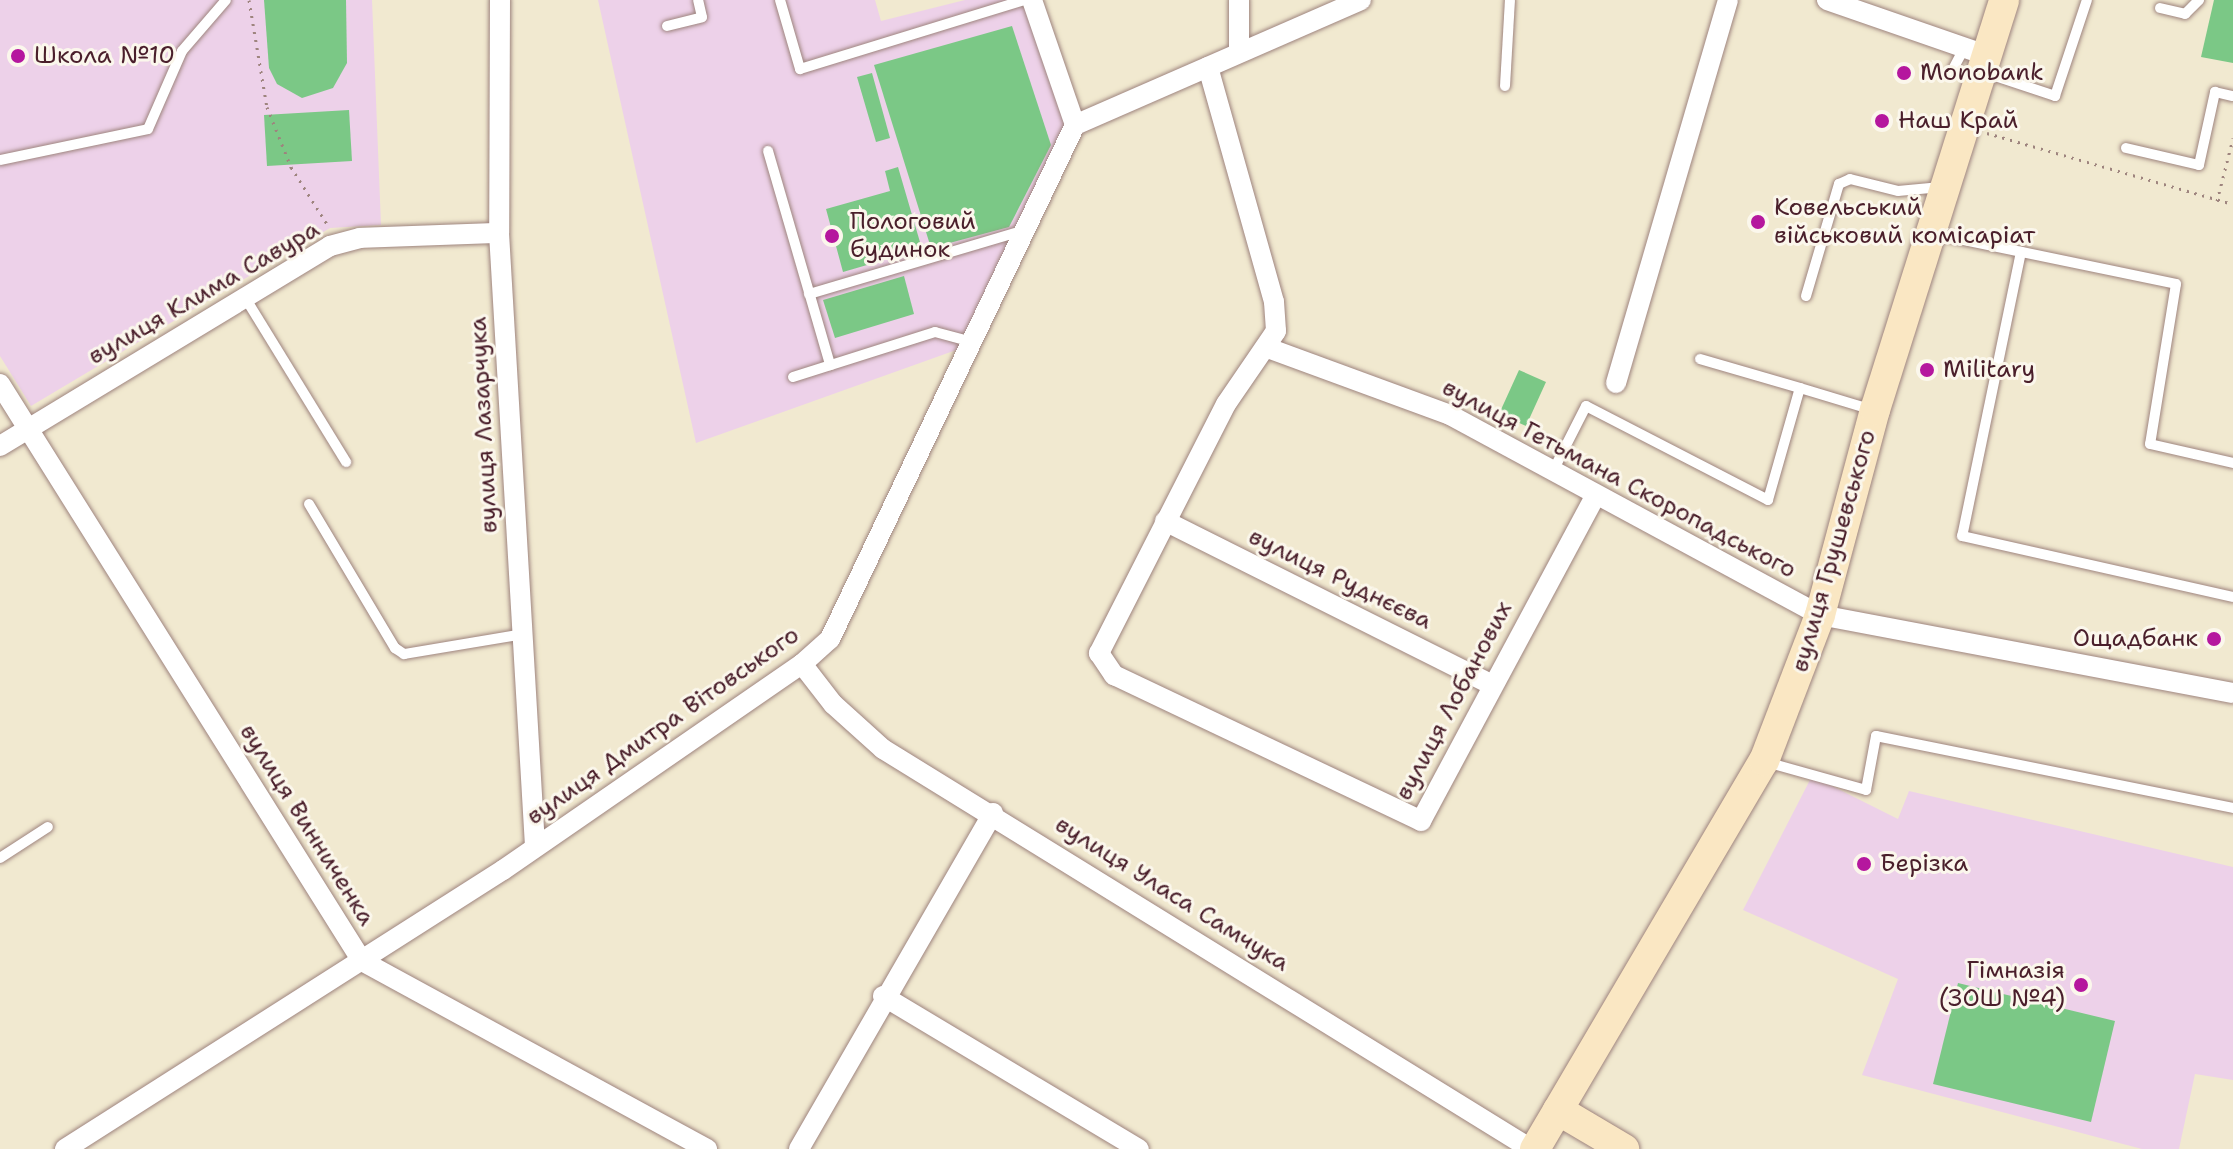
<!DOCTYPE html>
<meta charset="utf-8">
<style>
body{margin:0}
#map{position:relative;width:2233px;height:1149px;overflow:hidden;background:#f1e9d0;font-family:"Shantell Sans",sans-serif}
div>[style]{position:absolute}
.built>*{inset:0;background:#edd1e9}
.green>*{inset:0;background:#7bc886}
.path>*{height:3px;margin-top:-1.5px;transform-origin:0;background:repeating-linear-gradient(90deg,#9e847e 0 2px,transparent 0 8px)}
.roads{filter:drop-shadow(0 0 2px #9e847e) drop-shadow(0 0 2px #9e847e)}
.lane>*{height:10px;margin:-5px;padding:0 5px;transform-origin:5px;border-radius:5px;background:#fff}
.street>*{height:20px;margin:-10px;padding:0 10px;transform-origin:10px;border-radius:10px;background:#fff}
.secondary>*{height:30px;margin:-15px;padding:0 15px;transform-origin:15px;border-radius:15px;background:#fae7c3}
.dots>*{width:22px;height:22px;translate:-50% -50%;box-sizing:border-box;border:4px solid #fbf7ec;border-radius:50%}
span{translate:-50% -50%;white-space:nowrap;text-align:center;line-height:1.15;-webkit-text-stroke:6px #fbf7ec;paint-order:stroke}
.poi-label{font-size:24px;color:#4a1f2b}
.left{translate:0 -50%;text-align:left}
.right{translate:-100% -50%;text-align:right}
.street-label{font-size:24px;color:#4a1f2b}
</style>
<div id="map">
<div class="built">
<div style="clip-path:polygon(0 0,372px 0,381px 225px,330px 228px,31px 406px,0 356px)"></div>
<div style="clip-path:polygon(598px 0,875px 0,881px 21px,965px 0,1023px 0,1067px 124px,959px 349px,696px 443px)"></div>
<div style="clip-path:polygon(1812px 776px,1898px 819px,1909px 791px,2233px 867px,2233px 1080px,2195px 1074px,2179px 1149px,2142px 1149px,1862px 1075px,1898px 979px,1743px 910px)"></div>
</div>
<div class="green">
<div style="clip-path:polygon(264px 0,346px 0,347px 63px,333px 88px,302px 98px,277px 84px,269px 68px)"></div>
<div style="clip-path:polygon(2214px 0,2233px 0,2233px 63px,2201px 57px)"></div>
<div style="clip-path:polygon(1012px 26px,1051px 145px,1009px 227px,931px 248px,874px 65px)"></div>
<div style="clip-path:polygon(872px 73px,890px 138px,876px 142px,857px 77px)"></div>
<div style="clip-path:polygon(349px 110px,352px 161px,267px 166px,264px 115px)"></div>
<div style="clip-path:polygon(898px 167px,922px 249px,843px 272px,826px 209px,890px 191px,885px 171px)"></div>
<div style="clip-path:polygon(904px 276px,914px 314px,835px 338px,823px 300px)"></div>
<div style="clip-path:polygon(1519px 370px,1546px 382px,1526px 426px,1499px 414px)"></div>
<div style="clip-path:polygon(1958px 983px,2115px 1021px,2091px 1122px,1933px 1084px)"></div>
</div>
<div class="path">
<div style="left:249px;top:0;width:109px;rotate:80.5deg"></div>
<div style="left:267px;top:107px;width:65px;rotate:68.2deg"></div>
<div style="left:291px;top:167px;width:71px;rotate:57.7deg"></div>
<div style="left:1987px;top:133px;width:256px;rotate:16.1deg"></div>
<div style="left:2217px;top:201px;width:65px;rotate:-75.7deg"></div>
</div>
<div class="roads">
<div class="lane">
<div style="left:780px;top:0;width:72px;rotate:73.8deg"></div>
<div style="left:800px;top:69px;width:234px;rotate:-17.1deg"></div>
<div style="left:2160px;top:8px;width:26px;rotate:13deg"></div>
<div style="left:2185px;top:14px;width:20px;rotate:-45deg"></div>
<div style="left:667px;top:26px;width:36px;rotate:-14deg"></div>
<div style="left:702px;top:17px;width:17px;rotate:-103deg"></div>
<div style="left:1952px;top:71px;width:26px;rotate:-62deg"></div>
<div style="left:1986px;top:73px;width:73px;rotate:18.4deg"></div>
<div style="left:2055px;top:96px;width:101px;rotate:-71.6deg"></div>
<div style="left:1505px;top:86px;width:86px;rotate:-86.7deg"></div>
<div style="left:2126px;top:148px;width:75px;rotate:13.1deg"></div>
<div style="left:2199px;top:165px;width:75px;rotate:-77.6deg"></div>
<div style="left:2215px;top:92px;width:18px;rotate:13deg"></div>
<div style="left:768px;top:151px;width:223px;rotate:73.8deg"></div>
<div style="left:0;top:160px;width:151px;rotate:-11.8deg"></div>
<div style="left:148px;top:129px;width:85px;rotate:-66.4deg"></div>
<div style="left:182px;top:51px;width:67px;rotate:-49.2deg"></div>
<div style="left:1935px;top:234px;width:246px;rotate:11.7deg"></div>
<div style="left:2176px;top:284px;width:162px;rotate:99.2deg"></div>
<div style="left:2150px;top:444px;width:85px;rotate:12.9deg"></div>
<div style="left:2021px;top:252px;width:290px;rotate:101.7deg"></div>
<div style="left:1962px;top:536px;width:278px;rotate:12.7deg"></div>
<div style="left:809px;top:294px;width:222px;rotate:-16.5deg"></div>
<div style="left:244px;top:296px;width:195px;rotate:58.4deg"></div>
<div style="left:1806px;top:296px;width:117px;rotate:-73.6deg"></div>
<div style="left:1839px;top:184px;width:12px;rotate:-24deg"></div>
<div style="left:1850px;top:179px;width:49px;rotate:14deg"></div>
<div style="left:1898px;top:191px;width:43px;rotate:-5.3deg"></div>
<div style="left:1700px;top:359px;width:104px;rotate:16.2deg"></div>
<div style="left:793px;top:377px;width:149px;rotate:-17.6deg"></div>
<div style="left:935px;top:332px;width:39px;rotate:15deg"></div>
<div style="left:1553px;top:471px;width:73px;rotate:-63.1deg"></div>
<div style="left:1586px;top:406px;width:205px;rotate:27.3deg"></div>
<div style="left:1768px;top:500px;width:116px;rotate:-74.1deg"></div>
<div style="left:1800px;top:388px;width:76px;rotate:16.8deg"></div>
<div style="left:309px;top:504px;width:168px;rotate:59.2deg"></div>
<div style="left:395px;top:648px;width:11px;rotate:34deg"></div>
<div style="left:404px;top:654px;width:121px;rotate:-9.5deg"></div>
<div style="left:1766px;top:762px;width:104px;rotate:15.6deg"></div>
<div style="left:1866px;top:790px;width:55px;rotate:-79.5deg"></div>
<div style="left:1876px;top:736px;width:364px;rotate:11.4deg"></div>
<div style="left:0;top:858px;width:57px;rotate:-32.9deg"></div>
</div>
<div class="street">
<div style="left:500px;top:0;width:233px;rotate:90.2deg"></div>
<div style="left:499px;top:233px;width:615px;rotate:86.64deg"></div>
<div style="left:1032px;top:0;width:132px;rotate:71deg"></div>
<div style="left:1827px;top:0;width:168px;rotate:19.1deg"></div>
<div style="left:1239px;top:52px;width:52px;rotate:-90deg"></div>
<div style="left:1208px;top:67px;width:244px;rotate:74.3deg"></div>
<div style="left:1274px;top:302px;width:29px;rotate:86deg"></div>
<div style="left:1276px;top:331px;width:88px;rotate:124.4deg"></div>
<div style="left:1226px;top:404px;width:280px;rotate:117deg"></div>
<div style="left:1099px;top:653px;width:27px;rotate:56deg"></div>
<div style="left:1114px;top:675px;width:340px;rotate:25.4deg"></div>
<div style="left:1421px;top:821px;width:369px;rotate:-61.8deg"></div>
<div style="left:1268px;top:348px;width:194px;rotate:20.2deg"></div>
<div style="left:1450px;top:415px;width:421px;rotate:28.4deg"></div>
<div style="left:1820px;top:615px;width:420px;rotate:10.7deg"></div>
<div style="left:1616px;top:383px;width:399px;rotate:-73.7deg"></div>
<div style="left:0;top:384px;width:681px;rotate:57.9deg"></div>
<div style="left:362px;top:961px;width:393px;rotate:28.6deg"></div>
<div style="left:0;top:446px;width:386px;rotate:-31.2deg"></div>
<div style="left:330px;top:246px;width:31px;rotate:-15deg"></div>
<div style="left:360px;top:238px;width:139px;rotate:-2.1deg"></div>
<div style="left:1165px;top:521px;width:364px;rotate:26.6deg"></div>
<div style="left:802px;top:664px;width:51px;rotate:52.2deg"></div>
<div style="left:833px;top:704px;width:67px;rotate:42deg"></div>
<div style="left:883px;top:749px;width:762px;rotate:31.69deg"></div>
<div style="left:883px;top:996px;width:298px;rotate:30.9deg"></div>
<div style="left:65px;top:1149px;width:519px;rotate:-32.5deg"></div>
<div style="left:503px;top:870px;width:363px;rotate:-34.6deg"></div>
<div style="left:802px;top:664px;width:38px;rotate:-42deg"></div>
<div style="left:830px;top:639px;width:569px;rotate:-64.52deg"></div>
<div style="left:1075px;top:125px;width:312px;rotate:-23.6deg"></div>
<div style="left:799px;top:1149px;width:388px;rotate:-60deg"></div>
</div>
<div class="secondary">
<div style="left:1558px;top:1110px;width:77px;rotate:30.6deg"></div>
<div style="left:1535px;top:1149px;width:451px;rotate:-59.5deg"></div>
<div style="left:1764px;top:761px;width:156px;rotate:-69deg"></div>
<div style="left:1820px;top:615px;width:212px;rotate:-75deg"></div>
<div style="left:1875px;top:410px;width:430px;rotate:-72.5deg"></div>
</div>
</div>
<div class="dots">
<div style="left:18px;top:56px;background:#b5179e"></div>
<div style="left:1904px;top:73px;background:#b5179e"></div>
<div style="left:1882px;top:121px;background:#b5179e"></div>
<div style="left:1758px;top:222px;background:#b5179e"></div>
<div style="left:832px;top:236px;background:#b5179e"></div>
<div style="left:1927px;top:370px;background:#b5179e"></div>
<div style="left:2214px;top:639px;background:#b5179e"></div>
<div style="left:1864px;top:864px;background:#b5179e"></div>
<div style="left:2081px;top:985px;background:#b5179e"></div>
</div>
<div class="poi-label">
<span class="left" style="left:34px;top:56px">Школа №10</span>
<span class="left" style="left:1920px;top:73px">Monobank</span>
<span class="left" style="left:1898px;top:121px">Наш Край</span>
<span class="left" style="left:1774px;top:222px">Ковельський<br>військовий комісаріат</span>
<span class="left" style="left:850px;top:236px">Пологовий<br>будинок</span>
<span class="left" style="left:1943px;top:370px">Military</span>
<span class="right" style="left:2198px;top:639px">Ощадбанк</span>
<span class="left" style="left:1880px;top:864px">Берізка</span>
<span class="right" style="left:2065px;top:985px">Гімназія<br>(ЗОШ №4)</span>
</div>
<div class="street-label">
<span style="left:204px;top:293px;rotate:-30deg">вулиця Клима Савура</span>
<span style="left:484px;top:425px;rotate:-93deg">вулиця Лазарчука</span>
<span style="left:1619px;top:479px;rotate:28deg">вулиця Гетьмана Скоропадського</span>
<span style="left:1834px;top:551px;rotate:-74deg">вулиця Грушевського</span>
<span style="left:1340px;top:579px;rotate:26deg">вулиця Руднєєва</span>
<span style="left:1454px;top:701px;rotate:-62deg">вулиця Лобанових</span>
<span style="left:663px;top:726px;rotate:-35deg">вулиця Дмитра Вітовського</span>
<span style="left:307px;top:825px;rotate:58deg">вулиця Винниченка</span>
<span style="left:1172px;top:894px;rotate:32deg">вулиця Уласа Самчука</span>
</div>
</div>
